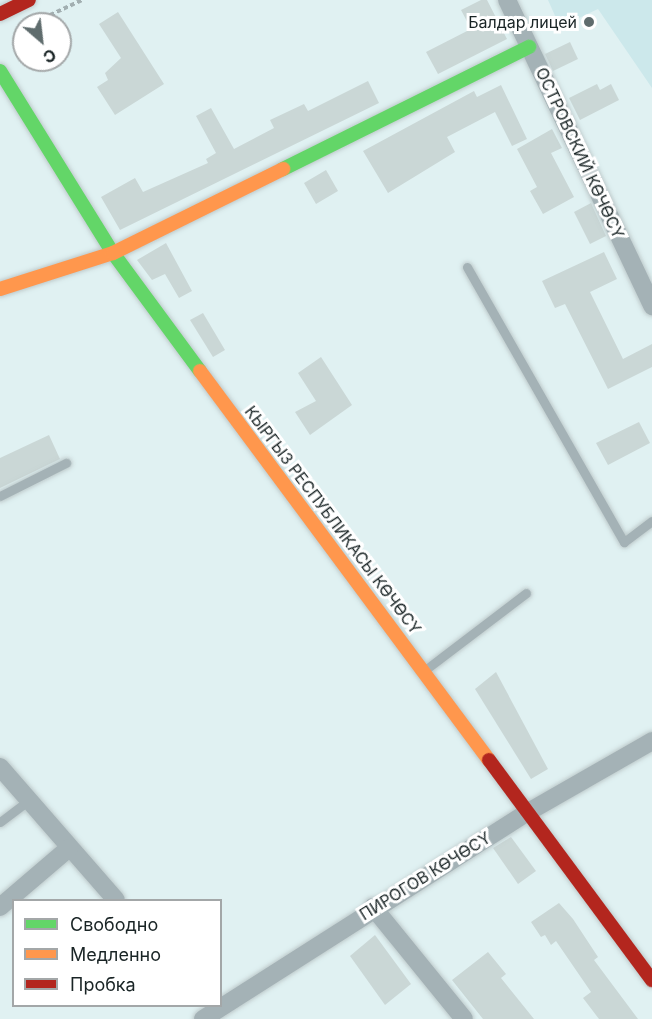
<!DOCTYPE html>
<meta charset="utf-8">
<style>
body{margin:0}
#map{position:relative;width:652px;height:1019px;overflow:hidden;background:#e0f1f2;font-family:Inter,sans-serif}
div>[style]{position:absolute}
.built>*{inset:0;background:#cce8eb}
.building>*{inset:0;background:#cad7d6}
.path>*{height:4px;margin-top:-2px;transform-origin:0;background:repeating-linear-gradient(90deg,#a2afb1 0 4.5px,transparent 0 7.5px)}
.roads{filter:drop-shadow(0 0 2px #becacb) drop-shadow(0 0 2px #becacb)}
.lane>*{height:9px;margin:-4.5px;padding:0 4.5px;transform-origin:4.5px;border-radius:4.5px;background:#a4b2b6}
.street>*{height:18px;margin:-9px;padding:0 9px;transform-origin:9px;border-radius:9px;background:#a4b2b6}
.fast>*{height:14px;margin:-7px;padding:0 7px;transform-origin:7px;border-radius:7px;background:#63d668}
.slow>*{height:14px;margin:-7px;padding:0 7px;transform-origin:7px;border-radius:7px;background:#ff974d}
.jam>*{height:14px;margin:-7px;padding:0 7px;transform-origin:7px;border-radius:7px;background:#b3261e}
.dots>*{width:16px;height:16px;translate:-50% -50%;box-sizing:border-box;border:3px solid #fff;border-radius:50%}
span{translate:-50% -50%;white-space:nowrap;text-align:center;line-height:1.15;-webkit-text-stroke:6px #fff;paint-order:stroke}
.poi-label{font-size:16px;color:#192425}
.right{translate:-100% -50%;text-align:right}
.street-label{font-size:16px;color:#192425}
.legend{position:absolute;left:12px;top:899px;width:210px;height:108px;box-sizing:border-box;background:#fff;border:2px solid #a3a7a8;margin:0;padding:8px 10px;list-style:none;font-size:18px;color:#192425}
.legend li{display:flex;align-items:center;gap:12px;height:30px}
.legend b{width:30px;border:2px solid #a3a7a8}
.north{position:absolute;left:12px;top:12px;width:60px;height:60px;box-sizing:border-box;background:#fff;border:2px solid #a3a7a8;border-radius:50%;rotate:152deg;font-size:16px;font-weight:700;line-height:24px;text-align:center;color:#192425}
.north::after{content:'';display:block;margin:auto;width:21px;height:27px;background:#5f6c6d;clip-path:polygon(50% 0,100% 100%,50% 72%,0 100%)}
</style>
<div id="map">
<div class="built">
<div style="clip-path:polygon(548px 0,652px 0,652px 88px,598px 9px,560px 27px)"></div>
</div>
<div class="building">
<div style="clip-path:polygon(481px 0,487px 0,507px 39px,438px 74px,426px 52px,471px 29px,461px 10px)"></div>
<div style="clip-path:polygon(118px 12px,164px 84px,115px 115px,97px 87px,108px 80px,105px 73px,121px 58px,99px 24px)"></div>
<div style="clip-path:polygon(570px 42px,578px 59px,553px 71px,545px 54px)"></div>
<div style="clip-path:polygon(368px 81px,379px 103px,120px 230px,101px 197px,135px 178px,143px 192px,208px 163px,206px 159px,216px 153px,196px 116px,211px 108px,234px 149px,274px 128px,270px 120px,304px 104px,308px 111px)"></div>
<div style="clip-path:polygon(597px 84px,600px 90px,611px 84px,619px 100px,580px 120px,569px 98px)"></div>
<div style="clip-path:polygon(501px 85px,527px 139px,512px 146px,495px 112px,447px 137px,455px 152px,388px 193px,363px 151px,474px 91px,477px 97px)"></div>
<div style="clip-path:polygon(552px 129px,562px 148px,551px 153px,574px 197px,543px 214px,530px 191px,537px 187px,517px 149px)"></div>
<div style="clip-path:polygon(326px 170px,338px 191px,316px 204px,304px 183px)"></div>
<div style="clip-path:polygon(591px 203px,606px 236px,590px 244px,574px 212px)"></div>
<div style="clip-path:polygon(166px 243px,192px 291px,179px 298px,165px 274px,152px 280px,137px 260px)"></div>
<div style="clip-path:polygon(604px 252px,617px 279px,590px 292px,623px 359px,652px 344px,652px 367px,608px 389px,565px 304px,555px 308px,542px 281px)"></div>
<div style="clip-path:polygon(203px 313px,225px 350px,213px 357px,190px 320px)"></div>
<div style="clip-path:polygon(321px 357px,352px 405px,310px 435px,295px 412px,316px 401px,298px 373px)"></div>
<div style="clip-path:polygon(639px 422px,650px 443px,608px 465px,596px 443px)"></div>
<div style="clip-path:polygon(49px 435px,60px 459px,0 488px,0 458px)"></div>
<div style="clip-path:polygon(496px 672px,548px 769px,531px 779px,475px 689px)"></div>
<div style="clip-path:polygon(511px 837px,536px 871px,518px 884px,493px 848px)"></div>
<div style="clip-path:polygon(559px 903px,573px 919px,598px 957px,594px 960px,638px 1019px,599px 1019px,583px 998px,591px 992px,556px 941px,551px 945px,545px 935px,541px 937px,531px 922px)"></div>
<div style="clip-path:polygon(375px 935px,411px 984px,385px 1005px,350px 956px)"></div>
<div style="clip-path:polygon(488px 952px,506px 974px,501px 978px,534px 1019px,483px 1019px,452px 980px)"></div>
</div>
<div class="path">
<div style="left:50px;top:15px;width:35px;rotate:-25deg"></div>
</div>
<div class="roads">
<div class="lane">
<div style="left:467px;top:267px;width:317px;rotate:60.3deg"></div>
<div style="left:624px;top:542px;width:35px;rotate:-37deg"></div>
<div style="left:0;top:496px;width:74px;rotate:-26.6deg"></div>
<div style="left:425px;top:670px;width:127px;rotate:-37.3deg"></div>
<div style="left:0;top:822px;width:35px;rotate:-37deg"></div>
</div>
<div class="street">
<div style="left:507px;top:0;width:339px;rotate:64.6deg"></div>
<div style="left:0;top:767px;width:176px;rotate:48.9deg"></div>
<div style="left:0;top:907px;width:91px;rotate:-40.5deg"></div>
<div style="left:373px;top:907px;width:144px;rotate:50.9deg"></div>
<div style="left:203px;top:1019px;width:388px;rotate:-32.5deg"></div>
<div style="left:530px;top:811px;width:141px;rotate:-29.8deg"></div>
</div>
<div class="fast">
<div style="left:0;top:71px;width:214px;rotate:58.2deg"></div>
<div style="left:113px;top:253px;width:147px;rotate:53.6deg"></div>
<div style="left:283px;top:169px;width:275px;rotate:-26.4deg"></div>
</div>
<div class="slow">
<div style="left:0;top:289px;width:119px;rotate:-17.7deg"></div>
<div style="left:113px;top:253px;width:190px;rotate:-26.3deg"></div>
<div style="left:200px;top:371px;width:485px;rotate:53.4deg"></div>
</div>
<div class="jam">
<div style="left:0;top:14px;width:32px;rotate:-26deg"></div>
<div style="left:489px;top:760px;width:274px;rotate:53.5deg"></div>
</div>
</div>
<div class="dots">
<div style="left:589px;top:22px;background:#5f6c6d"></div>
</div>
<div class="poi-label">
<span class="right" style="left:577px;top:22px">Балдар лицей</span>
</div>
<div class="street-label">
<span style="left:580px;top:153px;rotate:65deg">ОСТРОВСКИЙ КӨЧӨСҮ</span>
<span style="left:333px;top:520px;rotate:53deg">КЫРГЫЗ РЕСПУБЛИКАСЫ КӨЧӨСҮ</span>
<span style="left:425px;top:876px;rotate:-32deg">ПИРОГОВ КӨЧӨСҮ</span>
</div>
<ul class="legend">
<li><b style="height:8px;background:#63d668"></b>Свободно</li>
<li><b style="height:8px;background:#ff974d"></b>Медленно</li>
<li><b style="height:8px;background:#b3261e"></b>Пробка</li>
</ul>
<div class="north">С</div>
</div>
